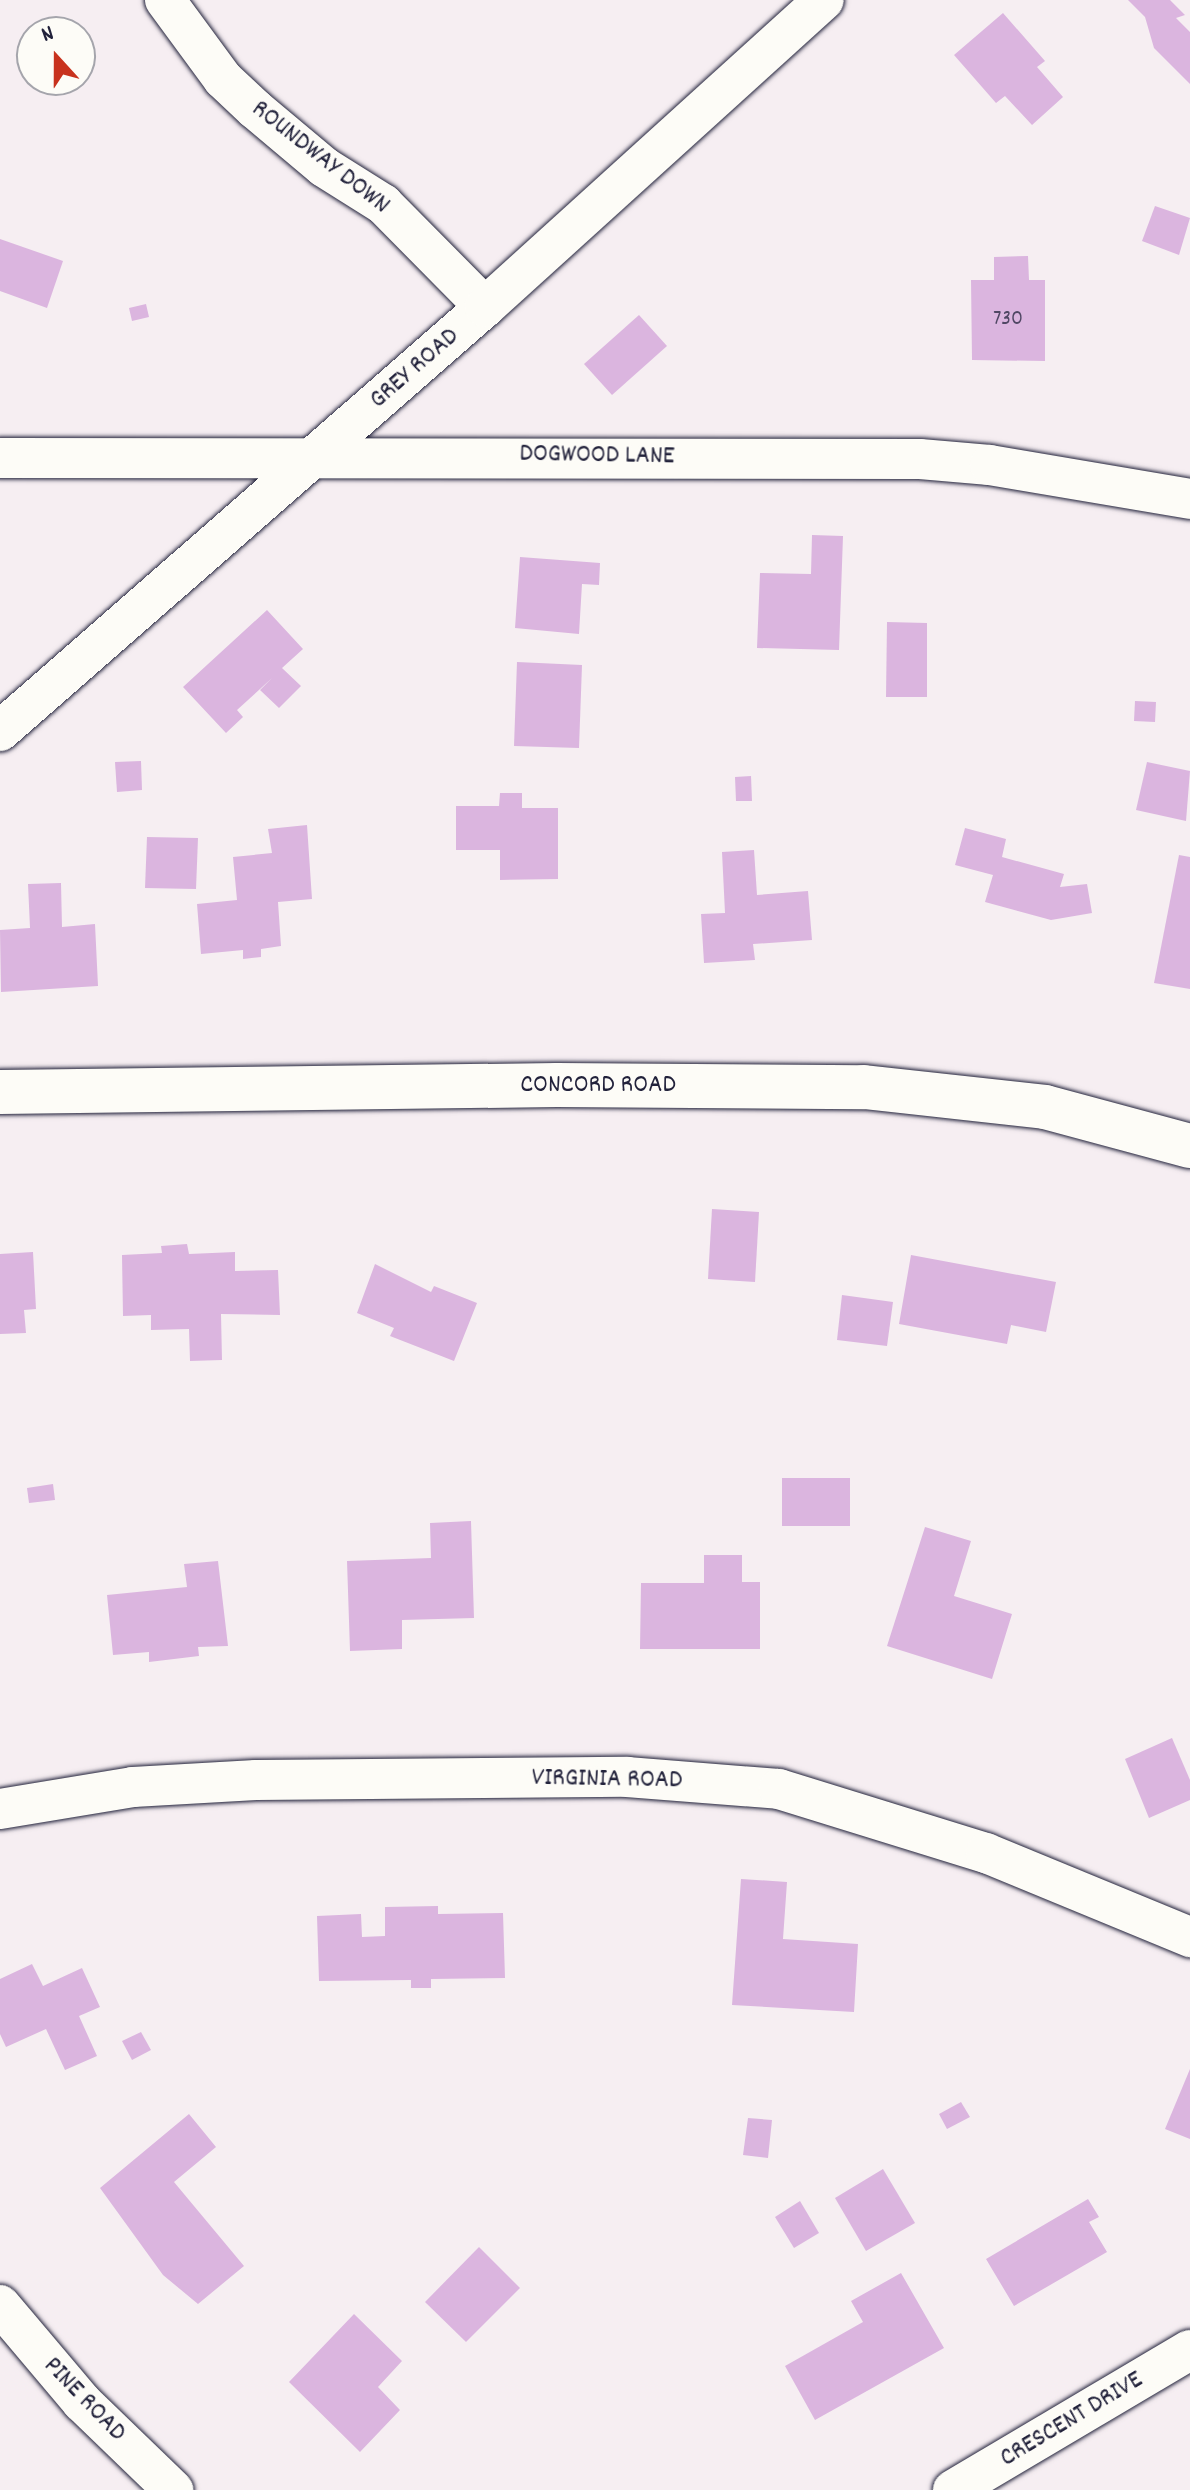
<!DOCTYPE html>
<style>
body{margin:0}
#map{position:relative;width:1190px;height:2490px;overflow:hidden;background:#f6eef2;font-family:Dekko,sans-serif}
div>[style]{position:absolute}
.building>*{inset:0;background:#dbb5df}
.roads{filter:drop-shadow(0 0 2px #22223b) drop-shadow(0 0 2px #22223b)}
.minor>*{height:40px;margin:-20px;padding:0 20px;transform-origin:20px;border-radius:20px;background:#fdfcf7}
.secondary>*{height:44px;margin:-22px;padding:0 22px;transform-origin:22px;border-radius:22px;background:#fdfcf7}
span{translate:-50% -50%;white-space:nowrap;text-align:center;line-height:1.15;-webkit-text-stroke:6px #fdfcf7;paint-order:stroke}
.number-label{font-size:22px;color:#504764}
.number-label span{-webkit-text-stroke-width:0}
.street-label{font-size:26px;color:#22223b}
.north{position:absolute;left:16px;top:16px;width:80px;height:80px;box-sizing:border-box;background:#fdfcf7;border:2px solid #a5a5ac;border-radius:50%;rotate:339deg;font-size:22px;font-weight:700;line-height:32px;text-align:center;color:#22223b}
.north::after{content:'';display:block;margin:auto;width:28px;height:36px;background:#c8321e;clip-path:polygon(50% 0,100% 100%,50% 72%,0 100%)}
</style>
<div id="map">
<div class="building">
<div style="clip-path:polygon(1128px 0,1170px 0,1185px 15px,1176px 18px,1190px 32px,1190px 84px,1154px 48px,1145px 17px)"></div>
<div style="clip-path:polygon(1003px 13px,1045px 61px,1037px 67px,1063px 97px,1032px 125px,1005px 96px,996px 103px,954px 55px)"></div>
<div style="clip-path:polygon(1155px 206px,1190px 218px,1179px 255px,1142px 241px)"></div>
<div style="clip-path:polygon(0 239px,63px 261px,47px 308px,0 291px)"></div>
<div style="clip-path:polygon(1028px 256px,1029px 280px,1045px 280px,1045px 361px,972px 360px,971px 280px,994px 280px,994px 257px)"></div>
<div style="clip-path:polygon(146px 304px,149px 317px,132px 321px,129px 308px)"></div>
<div style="clip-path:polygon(639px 315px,667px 346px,612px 395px,584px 364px)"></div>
<div style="clip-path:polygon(812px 535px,843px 536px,839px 650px,757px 648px,760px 573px,811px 574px)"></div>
<div style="clip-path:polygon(520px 557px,600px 563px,599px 585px,582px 584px,579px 634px,515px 628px)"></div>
<div style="clip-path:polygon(267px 610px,303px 649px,282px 668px,301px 686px,279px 708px,260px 690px,272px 678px,237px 710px,243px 717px,226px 733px,183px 687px)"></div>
<div style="clip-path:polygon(887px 622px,927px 623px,927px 697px,886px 697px)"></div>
<div style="clip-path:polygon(517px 662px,582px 665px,579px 748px,514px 746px)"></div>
<div style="clip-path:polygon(1135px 701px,1156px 702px,1155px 722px,1134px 721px)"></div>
<div style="clip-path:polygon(141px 761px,142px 790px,117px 792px,115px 762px)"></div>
<div style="clip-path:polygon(1147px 762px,1190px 771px,1186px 821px,1136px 810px)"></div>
<div style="clip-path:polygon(751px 776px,752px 801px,736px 801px,735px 777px)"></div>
<div style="clip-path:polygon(500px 793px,522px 793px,522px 808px,558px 808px,558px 879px,500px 880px,500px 850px,456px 850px,456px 806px,499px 806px)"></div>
<div style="clip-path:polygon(307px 825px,312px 899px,278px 902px,281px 946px,261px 949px,261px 957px,243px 959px,243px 950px,201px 954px,197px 904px,237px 900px,233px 857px,272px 853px,268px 829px)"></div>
<div style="clip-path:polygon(965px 828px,1006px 839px,1002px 857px,1064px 874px,1060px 887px,1087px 884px,1092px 913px,1051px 920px,985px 902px,993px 875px,955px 865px)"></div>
<div style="clip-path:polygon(147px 837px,198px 838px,196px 889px,145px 888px)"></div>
<div style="clip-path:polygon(754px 850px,757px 895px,808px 891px,812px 940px,753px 944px,755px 960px,704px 963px,701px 914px,725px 913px,722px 852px)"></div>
<div style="clip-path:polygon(1179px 855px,1190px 857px,1190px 989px,1154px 983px)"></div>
<div style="clip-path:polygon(61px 883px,62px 927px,95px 924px,98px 986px,1px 992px,0 930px,30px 928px,28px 884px)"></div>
<div style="clip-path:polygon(712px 1209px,759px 1212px,755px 1282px,708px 1279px)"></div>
<div style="clip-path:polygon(187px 1244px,189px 1254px,235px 1252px,235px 1271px,278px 1270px,280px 1315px,221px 1314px,222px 1360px,190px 1361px,189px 1329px,151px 1330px,151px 1315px,123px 1316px,122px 1255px,162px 1253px,161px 1246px)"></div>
<div style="clip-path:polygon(33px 1252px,36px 1309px,24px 1310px,26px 1333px,0 1334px,0 1254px)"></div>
<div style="clip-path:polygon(911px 1255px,1056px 1282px,1046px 1332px,1011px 1325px,1007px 1344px,899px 1324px)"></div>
<div style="clip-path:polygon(375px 1264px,431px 1292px,434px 1286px,477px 1303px,454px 1361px,390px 1336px,394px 1328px,357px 1313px)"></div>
<div style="clip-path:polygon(842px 1295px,893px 1302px,887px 1346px,837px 1340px)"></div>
<div style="clip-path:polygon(782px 1478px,850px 1478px,850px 1526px,782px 1526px)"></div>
<div style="clip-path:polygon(53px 1484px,55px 1500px,29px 1503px,27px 1488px)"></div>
<div style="clip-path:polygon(471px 1521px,474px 1618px,402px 1620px,402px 1649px,350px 1651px,347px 1561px,431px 1558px,430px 1523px)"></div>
<div style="clip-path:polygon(925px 1527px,971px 1541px,954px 1596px,1012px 1614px,992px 1679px,887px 1646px)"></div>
<div style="clip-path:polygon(704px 1555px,742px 1555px,742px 1582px,760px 1582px,760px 1649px,640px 1649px,641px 1583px,704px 1583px)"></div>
<div style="clip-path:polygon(218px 1561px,228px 1646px,198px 1647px,199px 1656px,149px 1662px,149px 1652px,113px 1655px,107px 1595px,187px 1587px,184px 1564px)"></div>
<div style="clip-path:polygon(1172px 1738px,1190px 1780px,1190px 1800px,1149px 1818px,1125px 1759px)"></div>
<div style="clip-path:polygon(741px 1879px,787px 1882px,783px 1939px,858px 1944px,854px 2012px,732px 2005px)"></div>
<div style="clip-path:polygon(438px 1906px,438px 1914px,503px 1913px,505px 1978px,431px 1979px,431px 1988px,411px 1988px,411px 1980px,319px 1981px,317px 1916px,361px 1914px,362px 1937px,385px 1936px,385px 1907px)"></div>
<div style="clip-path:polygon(32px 1964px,43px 1986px,82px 1968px,100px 2007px,79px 2016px,97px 2056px,65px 2070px,46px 2029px,6px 2047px,0 2034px,0 1979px)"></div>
<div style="clip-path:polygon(141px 2032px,151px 2050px,132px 2060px,122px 2041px)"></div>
<div style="clip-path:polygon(1190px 2069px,1190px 2139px,1165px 2129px)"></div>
<div style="clip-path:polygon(961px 2102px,970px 2117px,947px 2129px,939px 2114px)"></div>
<div style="clip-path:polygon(189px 2114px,216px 2147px,174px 2182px,244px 2266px,198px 2304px,163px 2275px,100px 2188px)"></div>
<div style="clip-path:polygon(748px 2118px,772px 2120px,768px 2158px,743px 2155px)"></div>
<div style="clip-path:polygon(883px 2169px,915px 2223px,866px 2251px,835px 2198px)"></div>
<div style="clip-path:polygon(1088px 2199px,1099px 2217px,1089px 2222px,1107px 2252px,1014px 2306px,986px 2259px)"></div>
<div style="clip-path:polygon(800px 2201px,819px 2233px,794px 2248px,775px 2217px)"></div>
<div style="clip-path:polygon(479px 2247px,520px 2288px,466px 2342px,425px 2302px)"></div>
<div style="clip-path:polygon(901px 2273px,944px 2348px,815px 2420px,785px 2366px,863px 2322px,851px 2301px)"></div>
<div style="clip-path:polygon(354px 2314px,402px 2361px,378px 2387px,400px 2410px,360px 2452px,289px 2382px)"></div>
</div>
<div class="roads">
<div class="minor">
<div style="left:165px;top:0;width:98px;rotate:53.7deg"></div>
<div style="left:223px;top:79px;width:44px;rotate:43.2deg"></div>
<div style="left:255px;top:109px;width:90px;rotate:40deg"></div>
<div style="left:324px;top:167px;width:70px;rotate:32.1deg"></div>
<div style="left:383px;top:204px;width:145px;rotate:45.3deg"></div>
<div style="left:0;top:458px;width:920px;rotate:0.06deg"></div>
<div style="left:920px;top:459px;width:70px;rotate:4.9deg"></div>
<div style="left:990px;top:465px;width:203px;rotate:9.6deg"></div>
<div style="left:0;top:731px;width:644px;rotate:-41.16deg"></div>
<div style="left:485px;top:307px;width:457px;rotate:-42.2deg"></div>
<div style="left:0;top:1809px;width:135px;rotate:-9.4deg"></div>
<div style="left:133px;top:1787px;width:123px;rotate:-3.3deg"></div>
<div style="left:256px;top:1780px;width:371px;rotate:-0.5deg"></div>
<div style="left:627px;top:1777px;width:152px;rotate:4.5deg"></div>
<div style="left:779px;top:1789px;width:217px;rotate:17.2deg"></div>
<div style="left:986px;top:1853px;width:221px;rotate:22.4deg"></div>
<div style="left:0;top:2305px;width:127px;rotate:49.8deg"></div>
<div style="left:82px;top:2402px;width:127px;rotate:44deg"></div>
<div style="left:953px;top:2490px;width:275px;rotate:-30.6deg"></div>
</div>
<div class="secondary">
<div style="left:0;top:1092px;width:557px;rotate:-0.72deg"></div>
<div style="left:557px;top:1085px;width:307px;rotate:0.4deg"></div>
<div style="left:864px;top:1087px;width:182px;rotate:6.3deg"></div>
<div style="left:1045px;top:1107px;width:150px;rotate:15.1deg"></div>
</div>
</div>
<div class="number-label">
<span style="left:1008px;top:320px">730</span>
</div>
<div class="street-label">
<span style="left:320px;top:158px;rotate:38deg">ROUNDWAY DOWN</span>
<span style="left:415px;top:369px;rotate:-41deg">GREY ROAD</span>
<span style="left:597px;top:456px;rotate:1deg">DOGWOOD LANE</span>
<span style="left:598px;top:1086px">CONCORD ROAD</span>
<span style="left:607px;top:1780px;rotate:1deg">VIRGINIA ROAD</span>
<span style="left:84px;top:2400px;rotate:46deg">PINE ROAD</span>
<span style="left:1072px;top:2420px;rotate:-31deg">CRESCENT DRIVE</span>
</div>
<div class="north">N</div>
</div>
